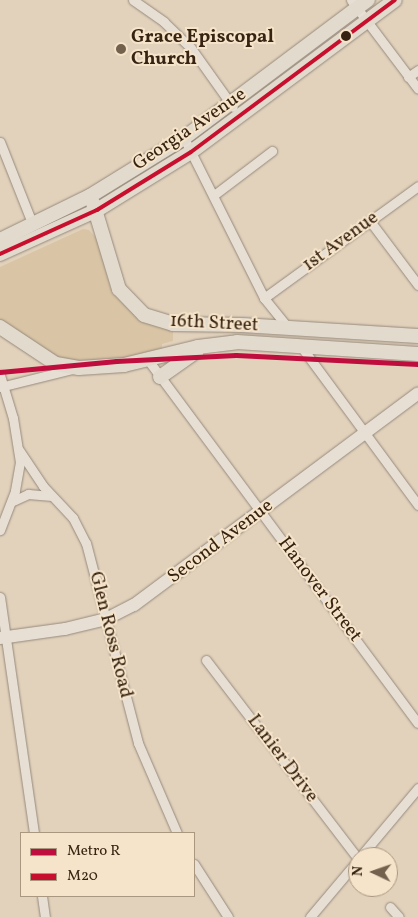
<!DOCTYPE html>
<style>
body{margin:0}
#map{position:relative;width:418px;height:917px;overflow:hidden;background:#e2d2bc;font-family:Vollkorn,serif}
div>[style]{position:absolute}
.green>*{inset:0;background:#d9c4a5}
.roads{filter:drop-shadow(0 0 1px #968a7c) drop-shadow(0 0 1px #968a7c)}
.street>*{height:9px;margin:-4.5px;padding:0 4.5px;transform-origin:4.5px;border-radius:4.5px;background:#e7dfd4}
.secondary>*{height:12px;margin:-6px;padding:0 6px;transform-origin:6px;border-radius:6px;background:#e7dfd4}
.primary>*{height:14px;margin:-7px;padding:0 7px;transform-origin:7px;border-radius:7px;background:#e2dacd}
.bus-1>*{height:4px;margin:-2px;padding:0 2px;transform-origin:2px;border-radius:2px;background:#c8102e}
.metro-1>*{height:5px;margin:-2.5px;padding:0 2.5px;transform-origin:2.5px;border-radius:2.5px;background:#bf0d3e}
.dots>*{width:14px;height:14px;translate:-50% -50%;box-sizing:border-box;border:2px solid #f6e4ca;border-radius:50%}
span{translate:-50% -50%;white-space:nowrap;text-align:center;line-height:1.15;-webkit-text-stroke:4px #f6e4ca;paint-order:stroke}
.poi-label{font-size:19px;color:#372311;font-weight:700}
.left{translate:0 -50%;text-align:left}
.street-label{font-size:19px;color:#372311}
.legend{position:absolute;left:20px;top:832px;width:175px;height:65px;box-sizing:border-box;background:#f6e4ca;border:1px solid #aa9780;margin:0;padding:6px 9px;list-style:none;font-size:15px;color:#372311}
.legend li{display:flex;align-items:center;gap:10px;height:25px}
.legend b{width:25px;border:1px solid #aa9780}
.north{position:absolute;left:348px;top:847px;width:50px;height:50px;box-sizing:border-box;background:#f6e4ca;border:1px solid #aa9780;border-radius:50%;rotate:273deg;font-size:14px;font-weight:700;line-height:20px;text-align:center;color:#372311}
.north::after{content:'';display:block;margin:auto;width:18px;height:22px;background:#73604d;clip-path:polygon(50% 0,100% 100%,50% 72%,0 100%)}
</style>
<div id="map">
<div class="green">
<div style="clip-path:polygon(83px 229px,89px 230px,97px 239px,112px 293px,140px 319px,173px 329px,173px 341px,162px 344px,162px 351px,136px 359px,58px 362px,0 323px,0 267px)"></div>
</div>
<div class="roads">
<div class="street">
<div style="left:133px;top:0;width:38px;rotate:35deg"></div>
<div style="left:164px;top:22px;width:37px;rotate:44deg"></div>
<div style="left:191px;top:48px;width:72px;rotate:54.6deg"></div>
<div style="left:351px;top:0;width:111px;rotate:53deg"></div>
<div style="left:408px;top:77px;width:12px;rotate:-35deg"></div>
<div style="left:184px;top:138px;width:179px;rotate:63.4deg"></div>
<div style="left:264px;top:298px;width:38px;rotate:51deg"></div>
<div style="left:0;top:142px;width:87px;rotate:68.4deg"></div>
<div style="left:214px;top:195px;width:73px;rotate:-37.2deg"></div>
<div style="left:370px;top:221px;width:80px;rotate:53.1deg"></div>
<div style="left:264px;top:298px;width:190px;rotate:-36deg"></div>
<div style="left:300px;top:345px;width:199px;rotate:53.6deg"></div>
<div style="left:148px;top:360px;width:452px;rotate:53.4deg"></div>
<div style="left:0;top:375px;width:45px;rotate:73.2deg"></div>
<div style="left:13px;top:418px;width:45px;rotate:81deg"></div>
<div style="left:20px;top:462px;width:29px;rotate:100deg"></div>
<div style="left:15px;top:491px;width:42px;rotate:111deg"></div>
<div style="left:0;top:387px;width:75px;rotate:-13.9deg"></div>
<div style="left:19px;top:450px;width:43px;rotate:56.3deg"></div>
<div style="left:43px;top:486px;width:44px;rotate:46.8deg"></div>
<div style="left:73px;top:518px;width:28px;rotate:63deg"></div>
<div style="left:86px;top:543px;width:207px;rotate:75.4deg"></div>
<div style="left:138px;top:743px;width:98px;rotate:66.6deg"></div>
<div style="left:13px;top:501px;width:17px;rotate:-25deg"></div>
<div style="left:28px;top:494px;width:24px;rotate:5deg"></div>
<div style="left:0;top:597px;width:238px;rotate:81.8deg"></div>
<div style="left:206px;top:660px;width:250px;rotate:52.6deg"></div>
<div style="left:360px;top:857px;width:90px;rotate:-50deg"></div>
<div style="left:194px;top:864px;width:63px;rotate:57.3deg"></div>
<div style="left:42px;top:896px;width:21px;rotate:82deg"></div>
<div style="left:390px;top:907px;width:13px;rotate:48deg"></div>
<div style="left:310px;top:917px;width:75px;rotate:-49.9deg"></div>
</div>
<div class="secondary">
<div style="left:0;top:638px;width:66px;rotate:-7.9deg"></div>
<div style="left:65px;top:629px;width:42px;rotate:-13.7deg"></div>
<div style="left:106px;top:619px;width:31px;rotate:-27deg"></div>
<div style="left:134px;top:605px;width:354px;rotate:-36.7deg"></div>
</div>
<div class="primary">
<div style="left:93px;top:203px;width:90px;rotate:73.2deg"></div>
<div style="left:119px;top:289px;width:36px;rotate:46deg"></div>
<div style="left:144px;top:315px;width:30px;rotate:17deg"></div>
<div style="left:173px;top:324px;width:69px;rotate:0.8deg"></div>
<div style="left:242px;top:325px;width:176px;rotate:3.6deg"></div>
<div style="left:0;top:240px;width:100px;rotate:-26.1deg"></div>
<div style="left:90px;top:196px;width:110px;rotate:-31.7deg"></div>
<div style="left:184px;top:138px;width:230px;rotate:-36.9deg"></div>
<div style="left:0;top:254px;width:107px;rotate:-24.4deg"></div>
<div style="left:97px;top:210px;width:110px;rotate:-31.7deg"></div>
<div style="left:191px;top:152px;width:254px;rotate:-36.7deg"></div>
<div style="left:0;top:327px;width:67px;rotate:33.5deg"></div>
<div style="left:56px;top:364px;width:23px;rotate:10deg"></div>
<div style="left:79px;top:368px;width:45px;rotate:-3.8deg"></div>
<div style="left:124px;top:365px;width:76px;rotate:-13.7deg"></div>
<div style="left:198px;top:347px;width:39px;rotate:-7deg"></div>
<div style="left:237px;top:342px;width:181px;rotate:3.8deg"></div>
<div style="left:160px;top:377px;width:45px;rotate:-35.1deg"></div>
</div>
</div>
<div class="bus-1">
<div style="left:0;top:254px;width:107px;rotate:-24.4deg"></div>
<div style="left:97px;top:210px;width:110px;rotate:-31.7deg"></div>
<div style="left:191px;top:152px;width:254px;rotate:-36.7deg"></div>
</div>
<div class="metro-1">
<div style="left:0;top:372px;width:117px;rotate:-5.4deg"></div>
<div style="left:116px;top:361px;width:120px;rotate:-2.9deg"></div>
<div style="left:236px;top:355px;width:182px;rotate:2.8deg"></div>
</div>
<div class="dots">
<div style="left:346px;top:36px;background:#372311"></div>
<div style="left:121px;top:49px;background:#73604d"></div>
</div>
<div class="poi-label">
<span class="left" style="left:131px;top:49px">Grace Episcopal<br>Church</span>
</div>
<div class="street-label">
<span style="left:190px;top:130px;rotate:-34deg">Georgia Avenue</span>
<span style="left:341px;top:242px;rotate:-36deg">1st Avenue</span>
<span style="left:214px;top:324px;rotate:3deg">16th Street</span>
<span style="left:221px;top:542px;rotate:-37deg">Second Avenue</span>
<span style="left:319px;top:590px;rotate:53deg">Hanover Street</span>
<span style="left:110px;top:635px;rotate:76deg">Glen Ross Road</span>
<span style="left:282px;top:759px;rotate:53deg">Lanier Drive</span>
</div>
<ul class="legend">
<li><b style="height:6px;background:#bf0d3e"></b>Metro R</li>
<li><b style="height:6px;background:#c8102e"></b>M20</li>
</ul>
<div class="north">N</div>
</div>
